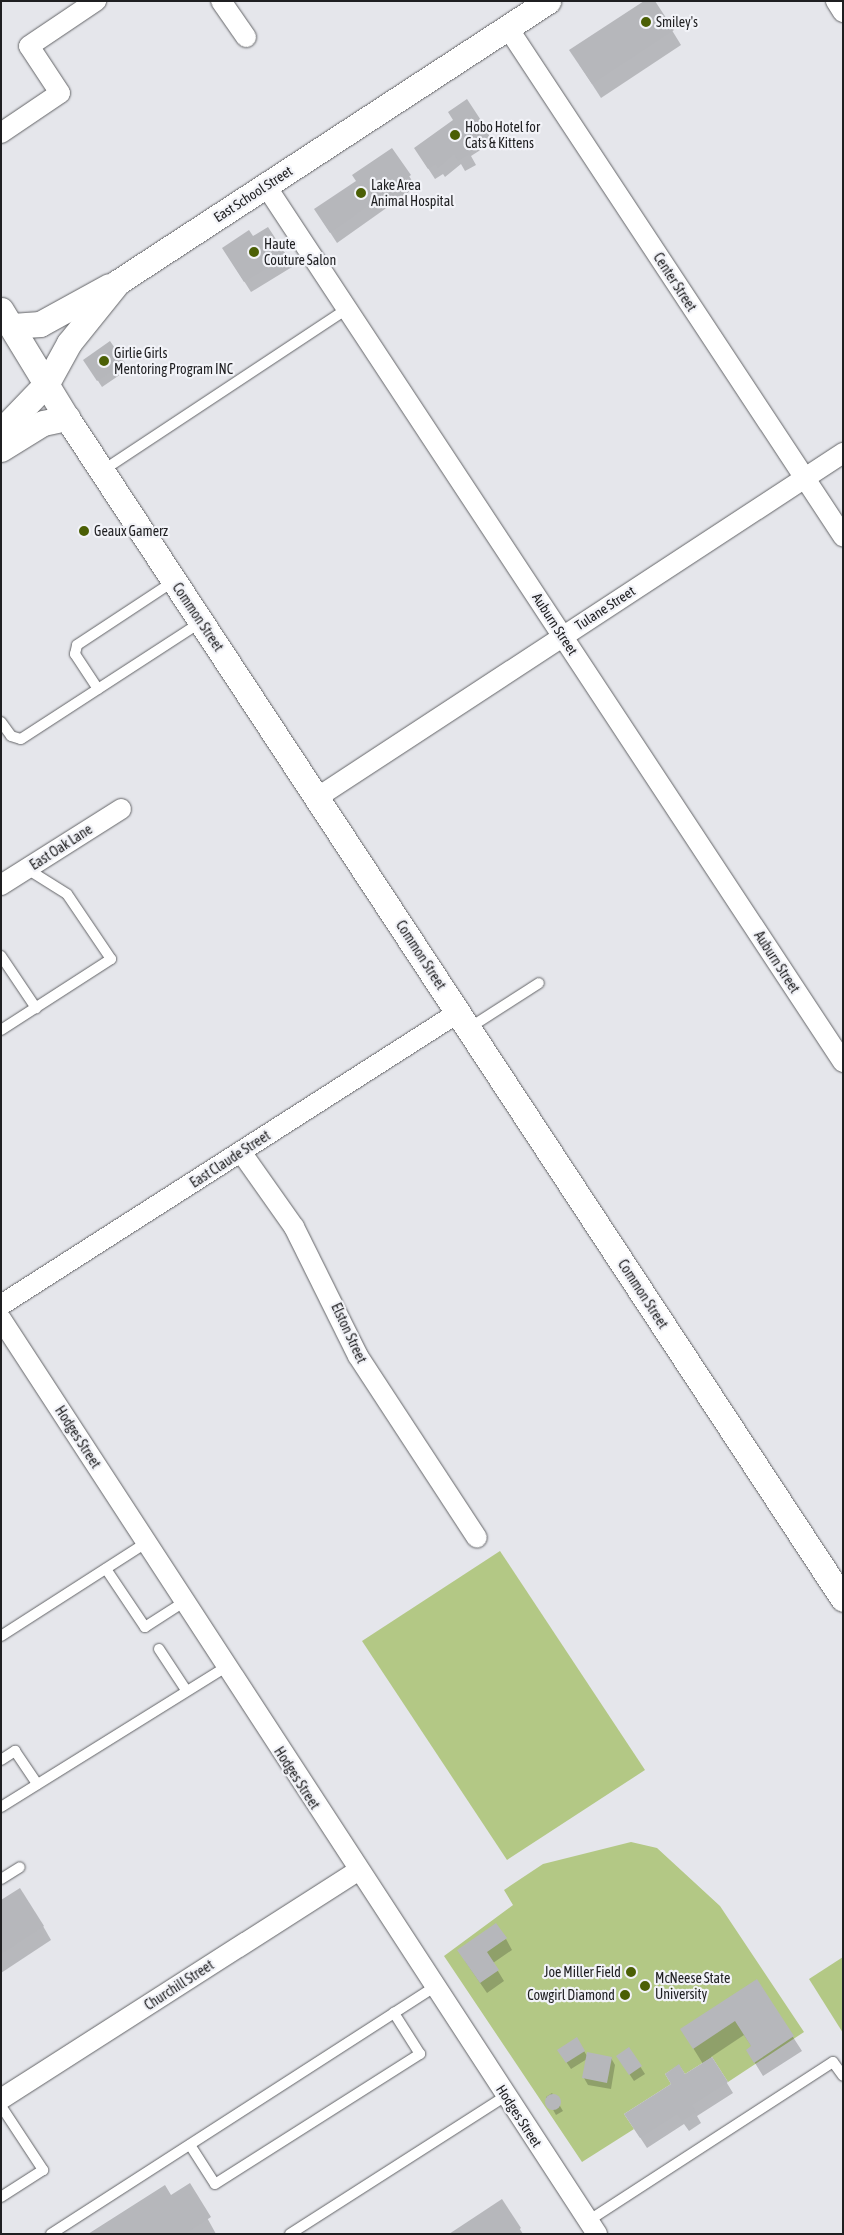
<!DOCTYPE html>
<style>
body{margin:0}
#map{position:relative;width:844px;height:2235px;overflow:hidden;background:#e5e6eb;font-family:"Asap Condensed",sans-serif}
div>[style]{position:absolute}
.green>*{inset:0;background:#b3c885}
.shadow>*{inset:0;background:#0003}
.building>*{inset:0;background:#b6b7bb}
.round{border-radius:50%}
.roads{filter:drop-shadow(0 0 1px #636467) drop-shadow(0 0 1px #636467)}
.service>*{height:10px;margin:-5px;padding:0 5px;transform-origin:5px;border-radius:5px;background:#fff}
.minor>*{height:20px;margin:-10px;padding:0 10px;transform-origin:10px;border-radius:10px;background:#fff}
.tertiary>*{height:25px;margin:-12.5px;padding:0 12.5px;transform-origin:12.5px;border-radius:12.5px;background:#fff}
.dots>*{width:14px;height:14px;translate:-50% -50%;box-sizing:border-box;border:2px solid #f2f3f8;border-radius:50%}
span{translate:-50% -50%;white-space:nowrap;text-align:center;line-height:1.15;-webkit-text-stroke:4.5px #f2f3f8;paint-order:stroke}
.poi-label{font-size:14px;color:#1f1f21}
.left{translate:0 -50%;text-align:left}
.right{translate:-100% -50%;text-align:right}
.street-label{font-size:14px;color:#1f1f21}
.frame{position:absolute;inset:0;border:2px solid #1f1f21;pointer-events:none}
</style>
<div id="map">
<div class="green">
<div style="clip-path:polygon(500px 1551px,645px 1770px,507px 1860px,362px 1641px)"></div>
<div style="clip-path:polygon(631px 1842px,657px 1848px,720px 1906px,804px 2032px,728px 2082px,712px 2057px,685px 2074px,679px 2065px,665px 2074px,671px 2084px,624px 2114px,634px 2129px,582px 2162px,444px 1956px,513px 1905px,504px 1890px,543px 1864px)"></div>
<div style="clip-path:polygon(843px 1957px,843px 2033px,809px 1979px)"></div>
</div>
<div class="shadow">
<div style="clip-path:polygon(654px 1px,681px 45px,601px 98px,579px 64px)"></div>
<div style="clip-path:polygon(487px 132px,493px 142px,471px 156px,476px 165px,465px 171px,461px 164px,445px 177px,443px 174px,435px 179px,422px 159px)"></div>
<div style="clip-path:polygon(392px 149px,416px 187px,337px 243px,322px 220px)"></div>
<div style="clip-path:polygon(253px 238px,286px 256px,292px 267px,251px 292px,230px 259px)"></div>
<div style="clip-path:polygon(123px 363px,127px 370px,102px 387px,89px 367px)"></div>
<div style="clip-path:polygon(1px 1902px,43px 1926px,51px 1940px,1px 1973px)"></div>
<div style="clip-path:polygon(506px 1939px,512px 1950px,493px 1963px,504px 1981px,487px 1993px,465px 1961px)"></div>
<div style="clip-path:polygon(756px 1980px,802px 2051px,763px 2076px,747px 2050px,752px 2047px,744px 2035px,711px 2057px,733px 2093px,697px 2116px,701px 2123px,689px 2131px,684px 2124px,647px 2148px,632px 2125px,703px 2064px,690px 2043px)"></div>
<div style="clip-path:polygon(629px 2049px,645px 2074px,634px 2081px,622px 2063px)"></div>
<div style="clip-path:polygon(584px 2051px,587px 2056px,611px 2058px,615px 2065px,611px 2089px,588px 2085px,584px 2078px,587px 2059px,571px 2069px,563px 2057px)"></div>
<div style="clip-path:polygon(552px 2093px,563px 2111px,556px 2115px,546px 2097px)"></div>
<div style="clip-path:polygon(189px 2185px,216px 2234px,91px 2234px,171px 2196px)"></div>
<div style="clip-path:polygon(502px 2201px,523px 2234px,452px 2234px)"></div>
</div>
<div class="building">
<div style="clip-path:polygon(644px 1px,655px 1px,674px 30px,592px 84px,569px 50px)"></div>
<div style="clip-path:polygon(467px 99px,488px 131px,466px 146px,471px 153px,458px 161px,454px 154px,438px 168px,436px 164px,428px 169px,414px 148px,453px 120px,448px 112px)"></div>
<div style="clip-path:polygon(392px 148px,411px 175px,330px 233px,314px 209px,356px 181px,352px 175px)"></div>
<div style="clip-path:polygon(268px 227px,287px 256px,244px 282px,222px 248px,249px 230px,253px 236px)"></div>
<div style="clip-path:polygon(110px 341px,125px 363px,97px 381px,83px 360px)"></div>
<div style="clip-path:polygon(20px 1888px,44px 1926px,1px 1954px,1px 1900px)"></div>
<div style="clip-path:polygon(496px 1923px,507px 1938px,487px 1952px,499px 1970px,480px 1983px,457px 1950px)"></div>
<div style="clip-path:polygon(757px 1979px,794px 2036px,754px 2063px,746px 2050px,751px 2046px,735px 2021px,693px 2049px,680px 2029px)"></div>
<div style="clip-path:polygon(577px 2037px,585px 2051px,566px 2063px,557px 2050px)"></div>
<div style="clip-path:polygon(629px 2047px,642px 2066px,629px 2075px,616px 2056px)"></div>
<div style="clip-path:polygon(587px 2052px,612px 2057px,607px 2083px,582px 2078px)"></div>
<div style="clip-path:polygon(712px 2057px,728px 2082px,692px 2105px,696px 2112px,682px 2121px,677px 2114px,640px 2138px,624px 2114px,671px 2084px,665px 2074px,679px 2064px,685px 2074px)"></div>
<div class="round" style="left:545px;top:2094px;width:16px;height:16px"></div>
<div style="clip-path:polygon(190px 2183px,211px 2217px,185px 2234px,88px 2234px,165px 2185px,171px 2195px)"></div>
<div style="clip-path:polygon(502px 2199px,521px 2228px,513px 2234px,449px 2234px)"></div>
</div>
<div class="roads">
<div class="service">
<div style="left:102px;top:471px;width:294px;rotate:-33.5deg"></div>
<div style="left:98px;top:689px;width:42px;rotate:-123.3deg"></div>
<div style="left:75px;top:654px;width:9px;rotate:-77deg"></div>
<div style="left:77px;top:645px;width:116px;rotate:-33.4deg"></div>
<div style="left:1px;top:722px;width:17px;rotate:54deg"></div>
<div style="left:11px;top:736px;width:10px;rotate:17deg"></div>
<div style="left:21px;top:739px;width:215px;rotate:-33deg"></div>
<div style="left:1px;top:956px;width:63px;rotate:56.1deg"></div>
<div style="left:469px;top:1028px;width:83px;rotate:-32.7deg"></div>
<div style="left:1px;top:1030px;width:131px;rotate:-32.8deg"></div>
<div style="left:111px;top:959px;width:78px;rotate:-124.1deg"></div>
<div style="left:67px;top:894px;width:47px;rotate:-148deg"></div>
<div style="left:106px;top:1569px;width:70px;rotate:56.1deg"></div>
<div style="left:145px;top:1627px;width:46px;rotate:-32.7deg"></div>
<div style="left:1px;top:1636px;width:172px;rotate:-32.7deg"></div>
<div style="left:159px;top:1649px;width:49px;rotate:56.6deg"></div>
<div style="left:1px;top:1760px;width:17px;rotate:-33deg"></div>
<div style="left:15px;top:1751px;width:40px;rotate:56deg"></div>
<div style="left:1px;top:1807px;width:265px;rotate:-31.9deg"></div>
<div style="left:1px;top:1879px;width:22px;rotate:-32deg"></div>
<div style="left:1px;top:2106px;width:77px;rotate:56.7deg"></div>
<div style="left:43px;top:2170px;width:50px;rotate:147.3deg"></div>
<div style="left:190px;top:2145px;width:46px;rotate:57.3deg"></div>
<div style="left:215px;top:2184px;width:243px;rotate:-32.4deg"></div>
<div style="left:420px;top:2054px;width:49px;rotate:-122.4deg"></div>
<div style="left:588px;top:2221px;width:292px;rotate:-33deg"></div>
<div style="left:833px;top:2062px;width:17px;rotate:54deg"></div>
<div style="left:51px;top:2234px;width:457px;rotate:-32.8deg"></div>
<div style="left:290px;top:2234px;width:256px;rotate:-32.6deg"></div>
</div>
<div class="minor">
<div style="left:221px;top:1px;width:44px;rotate:55.2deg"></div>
<div style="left:836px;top:1px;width:13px;rotate:58deg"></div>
<div style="left:508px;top:28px;width:609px;rotate:56.6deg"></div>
<div style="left:1px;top:133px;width:71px;rotate:-34.1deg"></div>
<div style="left:60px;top:93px;width:56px;rotate:-123.4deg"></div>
<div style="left:29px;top:46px;width:81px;rotate:-33.9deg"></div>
<div style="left:266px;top:186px;width:1049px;rotate:56.63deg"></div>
<div style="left:318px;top:797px;width:628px;rotate:-33.23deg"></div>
<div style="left:1px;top:885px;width:142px;rotate:-32.3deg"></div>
<div style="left:241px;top:1152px;width:92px;rotate:54.8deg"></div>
<div style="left:294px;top:1227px;width:144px;rotate:63.6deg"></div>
<div style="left:358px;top:1356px;width:217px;rotate:56.8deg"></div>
<div style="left:1px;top:1305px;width:544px;rotate:-32.61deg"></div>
<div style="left:1px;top:1319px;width:1092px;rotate:56.92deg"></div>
<div style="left:1px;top:2099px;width:424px;rotate:-32.6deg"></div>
</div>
<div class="tertiary">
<div style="left:1px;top:310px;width:127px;rotate:58.6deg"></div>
<div style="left:67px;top:418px;width:1413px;rotate:56.69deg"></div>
<div style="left:12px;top:326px;width:28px;rotate:-4deg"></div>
<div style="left:40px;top:324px;width:79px;rotate:-28.8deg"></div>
<div style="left:1px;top:431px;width:66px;rotate:-46.2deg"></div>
<div style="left:47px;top:383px;width:46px;rotate:-61.2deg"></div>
<div style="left:69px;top:343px;width:78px;rotate:-51.2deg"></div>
<div style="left:118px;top:282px;width:514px;rotate:-33.16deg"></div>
<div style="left:1px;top:449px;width:49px;rotate:-31.8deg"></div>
<div style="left:43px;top:423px;width:25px;rotate:-12deg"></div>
</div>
</div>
<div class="dots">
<div style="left:646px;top:22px;background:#4b5f05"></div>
<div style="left:455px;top:135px;background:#4b5f05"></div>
<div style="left:361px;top:193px;background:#4b5f05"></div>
<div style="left:254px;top:252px;background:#4b5f05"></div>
<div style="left:104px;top:361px;background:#4b5f05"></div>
<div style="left:84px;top:531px;background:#4b5f05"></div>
<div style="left:631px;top:1972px;background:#4b5f05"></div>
<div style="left:645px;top:1986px;background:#4b5f05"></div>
<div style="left:625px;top:1995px;background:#4b5f05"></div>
</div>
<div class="poi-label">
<span class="left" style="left:656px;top:22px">Smiley's</span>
<span class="left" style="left:465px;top:135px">Hobo Hotel for<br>Cats &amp; Kittens</span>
<span class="left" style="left:371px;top:193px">Lake Area<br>Animal Hospital</span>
<span class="left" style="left:264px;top:252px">Haute<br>Couture Salon</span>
<span class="left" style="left:114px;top:361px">Girlie Girls<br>Mentoring Program INC</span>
<span class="left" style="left:94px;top:531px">Geaux Gamerz</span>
<span class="right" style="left:621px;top:1972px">Joe Miller Field</span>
<span class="left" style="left:655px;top:1986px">McNeese State<br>University</span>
<span class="right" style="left:615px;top:1995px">Cowgirl Diamond</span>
</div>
<div class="street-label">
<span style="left:253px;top:194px;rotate:-33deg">East School Street</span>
<span style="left:675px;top:282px;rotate:57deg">Center Street</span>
<span style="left:605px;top:608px;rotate:-33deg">Tulane Street</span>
<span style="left:198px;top:617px;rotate:56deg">Common Street</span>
<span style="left:555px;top:624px;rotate:57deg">Auburn Street</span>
<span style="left:61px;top:847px;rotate:-33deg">East Oak Lane</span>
<span style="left:421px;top:955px;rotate:57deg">Common Street</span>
<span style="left:777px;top:962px;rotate:57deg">Auburn Street</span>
<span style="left:230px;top:1159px;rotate:-33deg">East Claude Street</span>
<span style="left:643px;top:1294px;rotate:57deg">Common Street</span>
<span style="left:349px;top:1333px;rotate:65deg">Elston Street</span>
<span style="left:78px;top:1437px;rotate:57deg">Hodges Street</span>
<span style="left:297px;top:1778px;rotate:57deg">Hodges Street</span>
<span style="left:179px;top:1985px;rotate:-33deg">Churchill Street</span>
<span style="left:519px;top:2116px;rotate:57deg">Hodges Street</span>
</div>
<div class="frame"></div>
</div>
